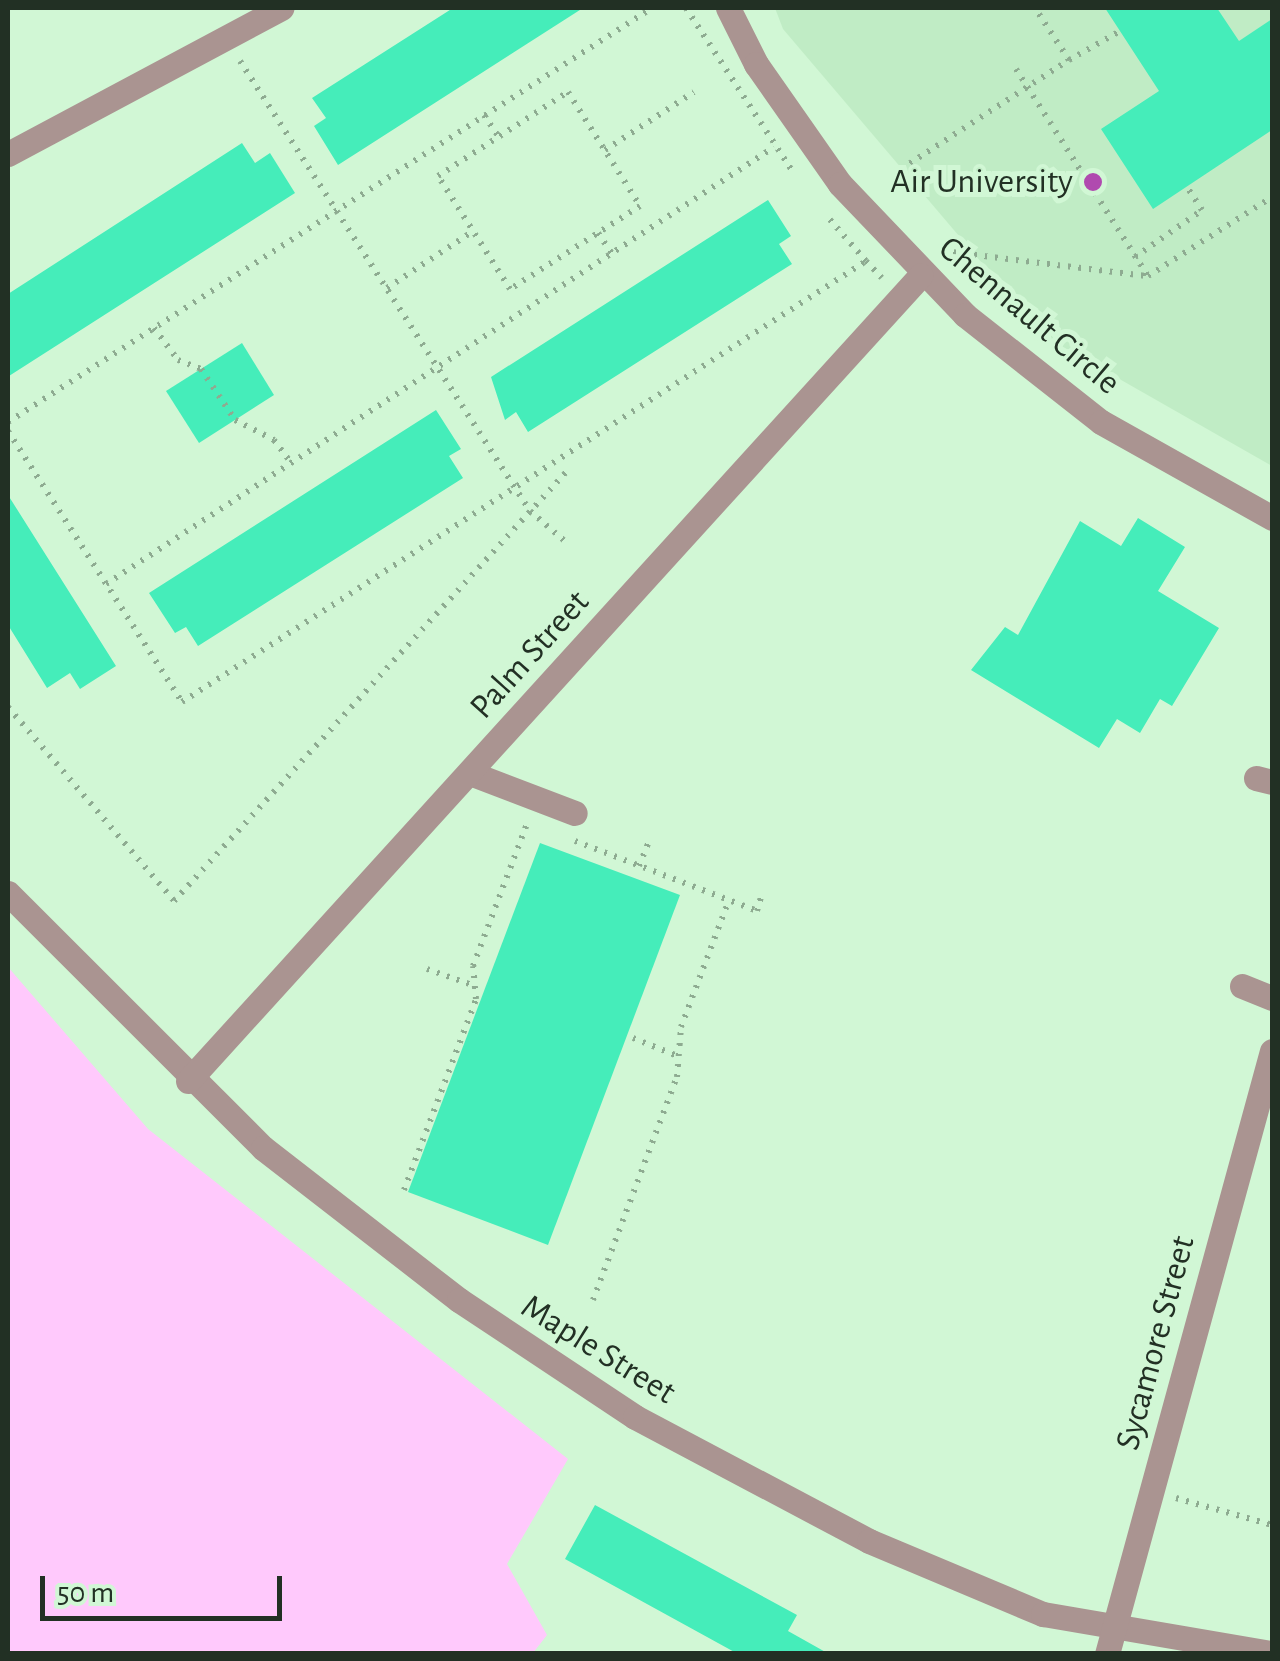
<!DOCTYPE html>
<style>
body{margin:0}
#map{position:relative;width:1280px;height:1661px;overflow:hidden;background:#d1f7d5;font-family:"Alegreya Sans",sans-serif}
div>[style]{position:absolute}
.built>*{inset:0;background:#c0ecc5}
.green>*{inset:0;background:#ffc9fc}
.building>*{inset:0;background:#45edba}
.path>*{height:6px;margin-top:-3px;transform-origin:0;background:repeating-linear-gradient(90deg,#8eab91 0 2.5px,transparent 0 10.5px)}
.minor>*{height:25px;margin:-12.5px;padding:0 12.5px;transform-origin:12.5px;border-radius:12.5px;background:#aa9491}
.dots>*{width:28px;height:28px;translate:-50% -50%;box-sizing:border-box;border:5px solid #d1f7d5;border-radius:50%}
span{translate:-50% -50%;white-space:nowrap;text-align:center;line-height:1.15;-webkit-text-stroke:10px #d1f7d5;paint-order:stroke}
.poi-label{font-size:35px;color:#223024}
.right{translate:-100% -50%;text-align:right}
.street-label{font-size:35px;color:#223024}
.frame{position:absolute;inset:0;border:10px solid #223024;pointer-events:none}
.scale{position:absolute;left:40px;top:1576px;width:242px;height:45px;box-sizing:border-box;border:5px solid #223024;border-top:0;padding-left:12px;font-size:30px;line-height:35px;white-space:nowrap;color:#223024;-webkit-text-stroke:8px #d1f7d5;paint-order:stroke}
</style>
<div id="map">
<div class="built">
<div style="clip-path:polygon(775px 8px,1272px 8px,1272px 466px,1044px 336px,783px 29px)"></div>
</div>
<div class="green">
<div style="clip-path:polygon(8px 967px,148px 1129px,568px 1459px,507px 1564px,547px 1635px,533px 1653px,8px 1653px)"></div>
</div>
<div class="building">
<div style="clip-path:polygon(453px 8px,583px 8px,338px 165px,314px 126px,326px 118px,312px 98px)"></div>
<div style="clip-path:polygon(1105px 8px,1217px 8px,1239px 41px,1272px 19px,1272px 130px,1153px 209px,1101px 129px,1159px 91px)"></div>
<div style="clip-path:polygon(242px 143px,255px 163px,270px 153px,295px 193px,9px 376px,8px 294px)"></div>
<div style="clip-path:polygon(768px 200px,791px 236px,779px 244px,792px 264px,528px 432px,516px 412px,505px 420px,491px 377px)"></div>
<div style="clip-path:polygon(242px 343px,274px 395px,199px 443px,166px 391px)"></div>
<div style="clip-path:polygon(436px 410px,461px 449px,449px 456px,463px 478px,198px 646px,186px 627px,175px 633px,149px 593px)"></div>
<div style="clip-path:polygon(8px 495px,116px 666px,80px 689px,70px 673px,47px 688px,8px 625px)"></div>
<div style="clip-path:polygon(1138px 518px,1185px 547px,1158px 591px,1219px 628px,1172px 706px,1160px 699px,1140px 733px,1117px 719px,1099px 748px,971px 670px,1005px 627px,1018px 635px,1080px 521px,1121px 546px)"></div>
<div style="clip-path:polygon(540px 843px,680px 895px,548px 1245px,408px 1192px)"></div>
<div style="clip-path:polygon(595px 1505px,797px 1615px,788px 1631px,829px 1654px,738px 1654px,565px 1559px)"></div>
</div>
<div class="path">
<div style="left:686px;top:8px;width:196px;rotate:56.9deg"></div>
<div style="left:1069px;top:60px;width:59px;rotate:-29.6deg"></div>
<div style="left:240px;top:61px;width:535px;rotate:57.2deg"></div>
<div style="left:530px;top:511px;width:49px;rotate:40.9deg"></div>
<div style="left:1016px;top:69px;width:244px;rotate:57.5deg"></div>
<div style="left:568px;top:92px;width:135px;rotate:57.7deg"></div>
<div style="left:640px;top:206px;width:154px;rotate:147.4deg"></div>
<div style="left:510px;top:289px;width:134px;rotate:-122.5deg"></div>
<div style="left:438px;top:176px;width:155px;rotate:-32.9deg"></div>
<div style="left:484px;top:115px;width:27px;rotate:56deg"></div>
<div style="left:605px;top:150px;width:106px;rotate:-33.1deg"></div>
<div style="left:891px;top:196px;width:29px;rotate:-70deg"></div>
<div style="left:901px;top:169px;width:200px;rotate:-33deg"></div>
<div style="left:1069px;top:60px;width:62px;rotate:-123.2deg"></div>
<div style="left:598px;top:233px;width:29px;rotate:56deg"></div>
<div style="left:943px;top:251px;width:207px;rotate:7deg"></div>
<div style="left:1148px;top:276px;width:147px;rotate:-32.5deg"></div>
<div style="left:1135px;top:257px;width:82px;rotate:-35deg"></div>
<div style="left:1202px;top:210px;width:27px;rotate:-123deg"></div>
<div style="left:866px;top:261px;width:23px;rotate:47deg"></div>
<div style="left:387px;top:288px;width:103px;rotate:-33.5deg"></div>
<div style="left:154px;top:328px;width:40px;rotate:53deg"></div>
<div style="left:178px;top:360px;width:25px;rotate:21deg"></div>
<div style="left:201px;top:369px;width:61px;rotate:56.3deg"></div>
<div style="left:235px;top:420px;width:44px;rotate:27.1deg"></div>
<div style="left:274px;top:440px;width:30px;rotate:53deg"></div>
<div style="left:8px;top:422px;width:766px;rotate:-32.74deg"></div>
<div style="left:8px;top:431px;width:322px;rotate:57.3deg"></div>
<div style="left:182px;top:702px;width:814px;rotate:-32.81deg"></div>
<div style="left:866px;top:261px;width:62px;rotate:-131.1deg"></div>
<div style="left:106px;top:584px;width:798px;rotate:-33.19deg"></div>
<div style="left:8px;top:707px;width:255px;rotate:49.4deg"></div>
<div style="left:174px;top:901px;width:584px;rotate:-47.57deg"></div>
<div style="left:575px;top:841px;width:195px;rotate:21deg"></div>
<div style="left:757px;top:911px;width:18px;rotate:-74deg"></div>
<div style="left:639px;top:866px;width:29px;rotate:-68deg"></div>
<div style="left:427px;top:969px;width:51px;rotate:19.5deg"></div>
<div style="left:633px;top:1038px;width:51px;rotate:22deg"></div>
<div style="left:404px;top:1190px;width:204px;rotate:-69.3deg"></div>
<div style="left:476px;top:999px;width:33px;rotate:-95deg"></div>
<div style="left:473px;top:966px;width:152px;rotate:-69.2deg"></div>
<div style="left:593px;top:1300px;width:238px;rotate:-69.4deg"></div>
<div style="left:677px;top:1077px;width:50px;rotate:-85.4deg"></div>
<div style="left:681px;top:1027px;width:136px;rotate:-69.3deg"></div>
<div style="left:1176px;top:1498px;width:100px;rotate:15.7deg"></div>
</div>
<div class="minor">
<div style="left:728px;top:8px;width:63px;rotate:63.4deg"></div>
<div style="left:756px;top:64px;width:146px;rotate:55deg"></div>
<div style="left:840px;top:184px;width:181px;rotate:46.3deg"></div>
<div style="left:965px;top:315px;width:173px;rotate:38.2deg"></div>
<div style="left:1101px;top:422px;width:196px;rotate:29.3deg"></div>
<div style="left:8px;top:154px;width:310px;rotate:-28.1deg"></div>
<div style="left:470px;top:773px;width:112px;rotate:20.9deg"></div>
<div style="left:1256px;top:778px;width:16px;rotate:14deg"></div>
<div style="left:8px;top:893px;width:361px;rotate:45deg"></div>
<div style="left:263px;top:1148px;width:248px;rotate:37.8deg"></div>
<div style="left:459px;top:1300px;width:211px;rotate:33.6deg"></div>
<div style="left:635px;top:1417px;width:265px;rotate:27.9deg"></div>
<div style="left:869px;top:1541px;width:189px;rotate:22.8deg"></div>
<div style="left:1043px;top:1614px;width:232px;rotate:9.7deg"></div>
<div style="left:1242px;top:986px;width:32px;rotate:22deg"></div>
<div style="left:188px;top:1081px;width:1089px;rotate:-47.72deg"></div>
<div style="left:1107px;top:1654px;width:625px;rotate:-74.7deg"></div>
</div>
<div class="dots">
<div style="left:1093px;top:182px;background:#b04aaf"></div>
</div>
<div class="poi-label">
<span class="right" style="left:1073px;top:182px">Air University</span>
</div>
<div class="street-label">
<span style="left:1029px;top:316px;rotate:40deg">Chennault Circle</span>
<span style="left:530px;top:655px;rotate:-48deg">Palm Street</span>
<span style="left:1156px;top:1343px;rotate:-75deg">Sycamore Street</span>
<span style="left:598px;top:1350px;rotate:32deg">Maple Street</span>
</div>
<div class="frame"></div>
<div class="scale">50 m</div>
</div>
